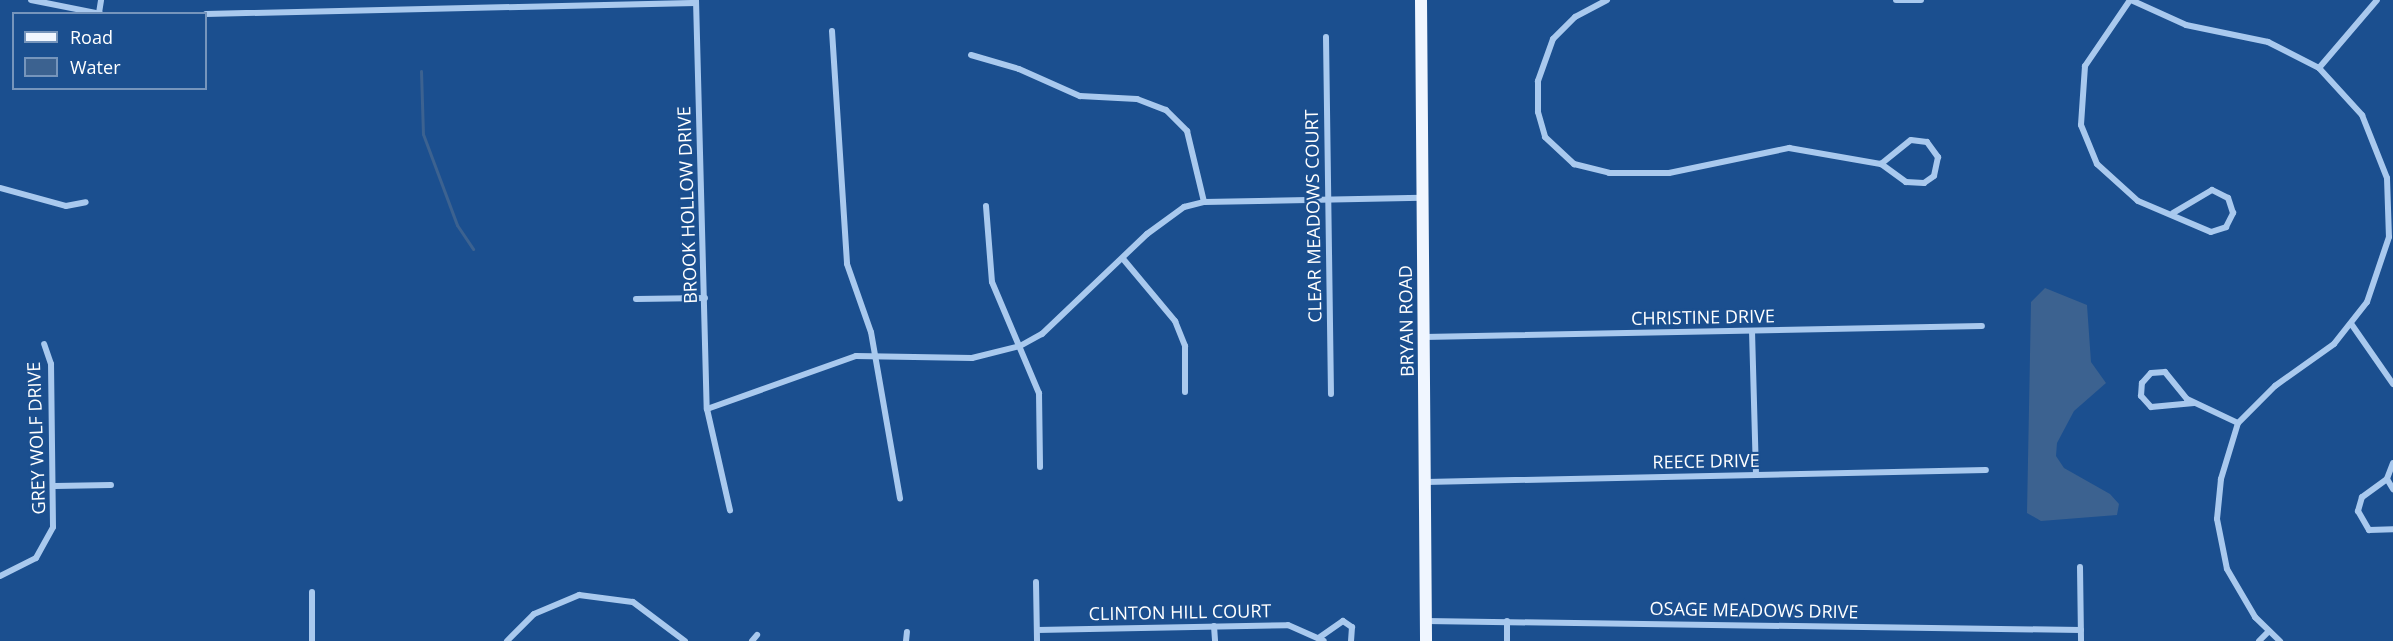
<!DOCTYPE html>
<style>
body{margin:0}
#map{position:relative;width:2393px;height:641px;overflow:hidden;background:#1b4f8f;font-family:"Open Sans",sans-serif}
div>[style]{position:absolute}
.water>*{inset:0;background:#3c6290}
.stream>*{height:3px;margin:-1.5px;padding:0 1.5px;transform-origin:1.5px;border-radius:1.5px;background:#3c6290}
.street>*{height:6px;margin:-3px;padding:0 3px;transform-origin:3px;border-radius:3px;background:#a9c9ee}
.primary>*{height:12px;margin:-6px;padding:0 6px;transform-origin:6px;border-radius:6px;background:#f0f6ff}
span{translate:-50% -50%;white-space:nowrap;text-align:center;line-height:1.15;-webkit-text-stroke:4.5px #1b4f8f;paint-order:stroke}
.street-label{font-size:18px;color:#fff}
.legend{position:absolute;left:12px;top:12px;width:195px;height:78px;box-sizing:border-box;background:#1b4f8f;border:2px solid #7695bc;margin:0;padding:8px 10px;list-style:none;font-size:18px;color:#fff}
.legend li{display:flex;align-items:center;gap:12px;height:30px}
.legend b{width:30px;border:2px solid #7695bc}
</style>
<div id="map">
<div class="water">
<div style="clip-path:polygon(2045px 288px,2087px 305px,2091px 362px,2106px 383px,2074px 411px,2057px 443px,2056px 456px,2064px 468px,2110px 494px,2119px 504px,2117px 515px,2041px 521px,2027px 513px,2031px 302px)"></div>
</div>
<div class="stream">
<div style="left:421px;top:71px;width:63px;rotate:88.2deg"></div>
<div style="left:423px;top:134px;width:97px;rotate:69.5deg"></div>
<div style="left:457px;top:225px;width:29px;rotate:56deg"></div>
</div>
<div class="street">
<div style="left:31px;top:0;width:71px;rotate:11.3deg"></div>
<div style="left:696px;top:0;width:409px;rotate:88.5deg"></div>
<div style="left:707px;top:409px;width:104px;rotate:77.2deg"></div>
<div style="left:1607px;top:0;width:36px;rotate:152deg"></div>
<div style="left:1575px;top:17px;width:31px;rotate:135deg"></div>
<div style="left:1553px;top:39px;width:45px;rotate:109.7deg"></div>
<div style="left:1538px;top:81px;width:31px;rotate:90deg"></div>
<div style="left:1538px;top:112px;width:26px;rotate:74deg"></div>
<div style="left:1545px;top:137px;width:40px;rotate:43deg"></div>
<div style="left:1574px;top:164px;width:36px;rotate:14deg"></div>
<div style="left:1609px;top:173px;width:60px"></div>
<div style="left:1669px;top:173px;width:123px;rotate:-11.8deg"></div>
<div style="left:1789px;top:148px;width:93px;rotate:9.9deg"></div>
<div style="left:1896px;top:0;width:25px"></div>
<div style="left:2130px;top:0;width:80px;rotate:124.3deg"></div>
<div style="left:2085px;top:66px;width:59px;rotate:93.9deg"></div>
<div style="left:2081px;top:125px;width:42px;rotate:67.7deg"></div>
<div style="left:2097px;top:164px;width:55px;rotate:42.1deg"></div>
<div style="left:2138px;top:201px;width:79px;rotate:23deg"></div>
<div style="left:2211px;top:232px;width:16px;rotate:-18deg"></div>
<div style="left:2226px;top:227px;width:16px;rotate:-63deg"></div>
<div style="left:2233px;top:213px;width:16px;rotate:-108deg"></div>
<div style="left:2228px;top:198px;width:18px;rotate:-153deg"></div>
<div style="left:2212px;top:190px;width:45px;rotate:149.5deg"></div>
<div style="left:2131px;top:0;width:60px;rotate:24.4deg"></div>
<div style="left:2186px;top:25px;width:84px;rotate:11.7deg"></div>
<div style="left:2268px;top:42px;width:57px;rotate:27deg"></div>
<div style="left:2319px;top:68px;width:64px;rotate:47.5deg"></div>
<div style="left:2362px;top:115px;width:68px;rotate:68.4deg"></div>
<div style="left:2387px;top:178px;width:59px;rotate:88.1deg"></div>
<div style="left:2389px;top:237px;width:69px;rotate:108.7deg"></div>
<div style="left:2367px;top:302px;width:53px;rotate:128.2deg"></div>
<div style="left:2334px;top:344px;width:72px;rotate:144.6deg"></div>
<div style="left:2275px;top:386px;width:52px;rotate:135deg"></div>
<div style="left:2238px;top:423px;width:59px;rotate:106.9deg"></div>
<div style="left:2221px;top:479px;width:40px;rotate:95.7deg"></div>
<div style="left:2217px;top:519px;width:51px;rotate:78.7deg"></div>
<div style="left:2227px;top:569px;width:56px;rotate:59.7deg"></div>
<div style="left:2255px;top:617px;width:35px;rotate:44deg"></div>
<div style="left:99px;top:13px;width:13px;rotate:-81deg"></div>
<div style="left:206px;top:14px;width:490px;rotate:-1.3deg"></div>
<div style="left:832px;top:31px;width:233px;rotate:86.3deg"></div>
<div style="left:847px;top:264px;width:72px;rotate:70.6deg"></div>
<div style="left:871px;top:332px;width:169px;rotate:80.1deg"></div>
<div style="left:1326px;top:37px;width:357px;rotate:89.2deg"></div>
<div style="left:971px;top:55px;width:50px;rotate:16.3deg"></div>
<div style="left:1019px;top:69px;width:67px;rotate:23.9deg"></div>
<div style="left:1080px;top:96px;width:57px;rotate:3deg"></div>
<div style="left:1137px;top:99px;width:31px;rotate:21deg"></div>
<div style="left:1166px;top:110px;width:30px;rotate:45deg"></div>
<div style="left:1187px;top:131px;width:73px;rotate:76.5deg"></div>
<div style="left:2319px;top:68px;width:89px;rotate:-49.5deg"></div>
<div style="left:1911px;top:140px;width:16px;rotate:7deg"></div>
<div style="left:1927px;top:142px;width:19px;rotate:54deg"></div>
<div style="left:1938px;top:157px;width:19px;rotate:102deg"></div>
<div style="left:1934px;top:176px;width:12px;rotate:145deg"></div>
<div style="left:1924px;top:183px;width:18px;rotate:-177deg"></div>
<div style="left:1906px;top:182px;width:31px;rotate:-144deg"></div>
<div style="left:1881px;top:164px;width:38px;rotate:-39deg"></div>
<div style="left:0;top:188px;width:68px;rotate:15.3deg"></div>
<div style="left:66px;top:206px;width:20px;rotate:-11deg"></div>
<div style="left:986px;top:206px;width:76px;rotate:85.5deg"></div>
<div style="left:992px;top:282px;width:121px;rotate:67.1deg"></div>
<div style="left:1039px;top:393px;width:74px;rotate:89.2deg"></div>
<div style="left:1124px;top:260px;width:80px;rotate:50.1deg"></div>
<div style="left:1175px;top:321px;width:27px;rotate:68deg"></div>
<div style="left:1185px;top:346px;width:46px;rotate:90deg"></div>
<div style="left:636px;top:299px;width:69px;rotate:-0.8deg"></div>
<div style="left:2352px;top:325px;width:72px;rotate:55.2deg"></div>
<div style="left:1752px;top:331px;width:144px;rotate:88.4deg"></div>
<div style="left:1424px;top:337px;width:558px;rotate:-1.13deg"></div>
<div style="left:2194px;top:403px;width:43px;rotate:174.7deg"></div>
<div style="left:2151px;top:407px;width:15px;rotate:-132deg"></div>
<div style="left:2141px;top:396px;width:13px;rotate:-86deg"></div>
<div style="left:2142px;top:383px;width:13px;rotate:-48deg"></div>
<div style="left:2151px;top:373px;width:14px;rotate:-4deg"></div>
<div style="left:2165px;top:372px;width:35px;rotate:51deg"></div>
<div style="left:2187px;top:399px;width:56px;rotate:25.2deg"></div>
<div style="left:707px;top:409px;width:158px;rotate:-19.6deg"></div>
<div style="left:856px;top:356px;width:116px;rotate:1deg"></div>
<div style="left:972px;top:358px;width:49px;rotate:-14deg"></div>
<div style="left:1020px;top:346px;width:25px;rotate:-29deg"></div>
<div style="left:1042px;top:334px;width:145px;rotate:-43.6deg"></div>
<div style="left:1147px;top:234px;width:46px;rotate:-36.1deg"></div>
<div style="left:1184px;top:207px;width:21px;rotate:-14deg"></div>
<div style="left:1204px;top:202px;width:218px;rotate:-1.1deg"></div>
<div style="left:2393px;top:463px;width:17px;rotate:111deg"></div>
<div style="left:2387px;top:479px;width:31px;rotate:144deg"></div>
<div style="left:2362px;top:497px;width:15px;rotate:106deg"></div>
<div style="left:2358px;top:511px;width:22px;rotate:60deg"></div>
<div style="left:2369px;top:530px;width:24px;rotate:-2deg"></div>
<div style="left:2387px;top:479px;width:12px;rotate:59deg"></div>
<div style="left:1426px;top:482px;width:560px;rotate:-1.23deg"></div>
<div style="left:55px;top:486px;width:56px;rotate:-1deg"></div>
<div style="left:2080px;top:567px;width:74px;rotate:89.2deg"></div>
<div style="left:0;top:576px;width:40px;rotate:-26.6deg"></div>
<div style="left:36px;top:558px;width:35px;rotate:-61deg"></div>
<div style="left:53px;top:527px;width:163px;rotate:-90.7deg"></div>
<div style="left:51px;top:364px;width:21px;rotate:-109deg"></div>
<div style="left:1036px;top:582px;width:59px;rotate:89deg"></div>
<div style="left:312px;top:592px;width:49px;rotate:90deg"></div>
<div style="left:1426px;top:621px;width:655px;rotate:0.79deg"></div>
<div style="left:1214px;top:626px;width:15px;rotate:86deg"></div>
<div style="left:1037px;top:630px;width:251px;rotate:-1.1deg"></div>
<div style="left:1288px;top:625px;width:39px;rotate:24deg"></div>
<div style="left:1320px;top:637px;width:28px;rotate:-35deg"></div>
<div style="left:1343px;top:621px;width:11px;rotate:34deg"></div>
<div style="left:1352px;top:627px;width:14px;rotate:94deg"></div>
<div style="left:507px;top:641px;width:38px;rotate:-45deg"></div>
<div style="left:534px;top:614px;width:49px;rotate:-22.9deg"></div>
<div style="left:579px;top:595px;width:54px;rotate:7.4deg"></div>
<div style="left:633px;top:602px;width:65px;rotate:36.9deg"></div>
<div style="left:752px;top:641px;width:8px;rotate:-50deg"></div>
<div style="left:906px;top:641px;width:9px;rotate:-84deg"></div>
<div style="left:1507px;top:641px;width:20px;rotate:-90deg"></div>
<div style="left:2259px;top:641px;width:14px;rotate:-45deg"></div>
</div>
<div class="primary">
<div style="left:1421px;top:0;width:641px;rotate:89.55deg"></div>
</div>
<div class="street-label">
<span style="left:687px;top:205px;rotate:-92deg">BROOK HOLLOW DRIVE</span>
<span style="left:1313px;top:216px;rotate:-91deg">CLEAR MEADOWS COURT</span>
<span style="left:1703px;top:317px;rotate:-1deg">CHRISTINE DRIVE</span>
<span style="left:1406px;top:321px;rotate:-91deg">BRYAN ROAD</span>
<span style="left:36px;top:438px;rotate:-92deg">GREY WOLF DRIVE</span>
<span style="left:1706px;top:461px;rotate:-1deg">REECE DRIVE</span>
<span style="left:1754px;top:610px;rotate:1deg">OSAGE MEADOWS DRIVE</span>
<span style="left:1180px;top:612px;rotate:-1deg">CLINTON HILL COURT</span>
</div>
<ul class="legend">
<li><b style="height:8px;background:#f0f6ff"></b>Road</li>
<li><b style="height:16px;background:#3c6290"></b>Water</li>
</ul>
</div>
